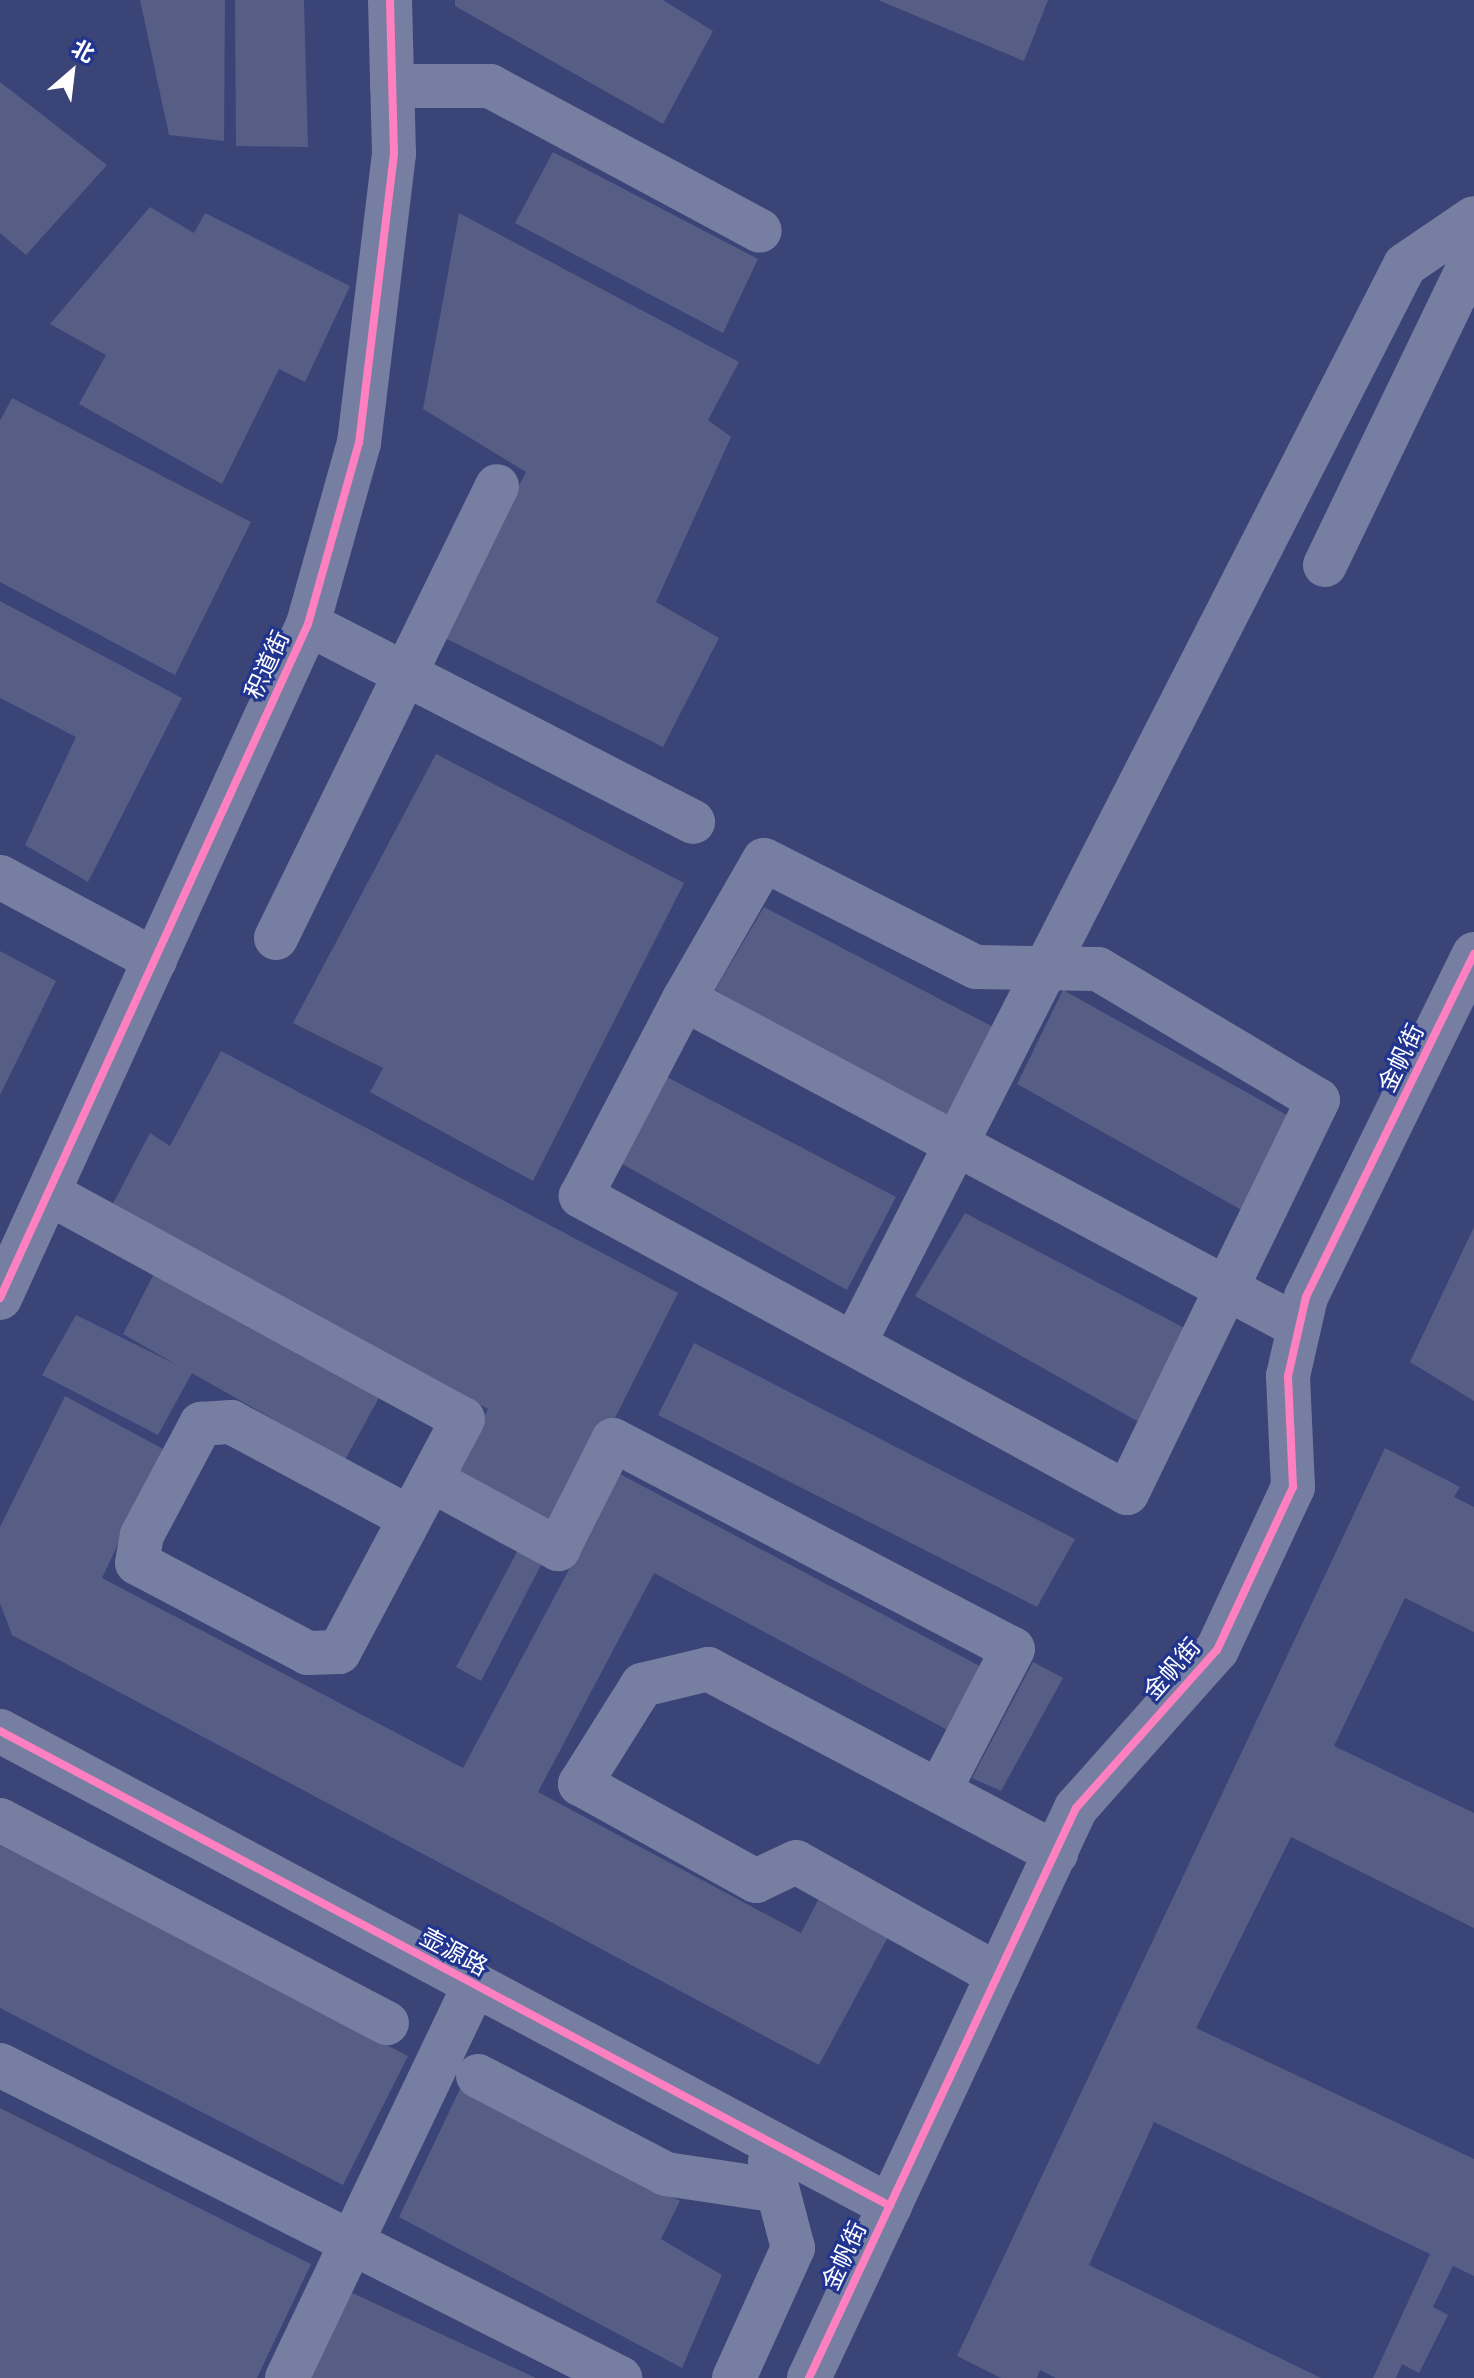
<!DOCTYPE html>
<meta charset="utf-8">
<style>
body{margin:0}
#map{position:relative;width:1474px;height:2378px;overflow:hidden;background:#3a4476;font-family:Inter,"Noto Sans SC",sans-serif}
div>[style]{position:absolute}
.building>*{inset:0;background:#565e86}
.minor>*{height:44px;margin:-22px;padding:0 22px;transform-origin:22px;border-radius:22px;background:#767fa1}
.cycleway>*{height:8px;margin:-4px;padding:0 4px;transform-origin:4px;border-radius:4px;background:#ff80c0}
span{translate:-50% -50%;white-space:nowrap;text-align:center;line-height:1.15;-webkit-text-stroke:6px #21348f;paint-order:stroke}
.street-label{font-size:24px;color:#fff}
.north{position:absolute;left:32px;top:32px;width:80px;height:80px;-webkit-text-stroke:6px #21348f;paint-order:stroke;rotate:28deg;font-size:22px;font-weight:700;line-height:32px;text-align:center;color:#fff}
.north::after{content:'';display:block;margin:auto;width:28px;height:36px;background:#fff;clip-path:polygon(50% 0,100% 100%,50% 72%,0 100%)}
</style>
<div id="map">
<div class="building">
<div style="clip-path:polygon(140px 0,225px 0,224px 141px,169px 135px)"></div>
<div style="clip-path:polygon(235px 0,304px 0,308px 147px,236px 146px)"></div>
<div style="clip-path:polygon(455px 0,663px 0,713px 31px,663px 124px,455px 6px)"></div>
<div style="clip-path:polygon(878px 0,1048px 0,1024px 61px)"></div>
<div style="clip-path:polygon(0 82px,107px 165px,26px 255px,0 233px)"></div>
<div style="clip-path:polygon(553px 152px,758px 259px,723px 333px,515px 223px)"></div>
<div style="clip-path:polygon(150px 207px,194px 233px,205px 213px,350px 286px,305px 382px,279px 369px,222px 484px,79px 404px,106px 355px,50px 324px)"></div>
<div style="clip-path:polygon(459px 213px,739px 362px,708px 420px,731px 437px,656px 602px,719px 638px,663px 747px,441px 636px,526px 472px,423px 409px)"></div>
<div style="clip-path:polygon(12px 398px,251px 522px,175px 675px,0 582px,0 421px)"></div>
<div style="clip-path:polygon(0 601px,182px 698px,88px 882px,25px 845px,76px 737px,0 698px)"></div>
<div style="clip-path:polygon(436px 754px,684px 883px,533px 1181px,370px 1092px,383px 1068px,293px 1023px)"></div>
<div style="clip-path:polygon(764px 907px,993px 1027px,944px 1119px,715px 990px)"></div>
<div style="clip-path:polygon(0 951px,56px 981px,0 1095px)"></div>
<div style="clip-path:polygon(1063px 990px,1296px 1120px,1247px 1213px,1017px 1084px)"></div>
<div style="clip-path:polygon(221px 1051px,678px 1293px,553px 1541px,451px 1483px,488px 1409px,109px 1211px,150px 1133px,170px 1146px)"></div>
<div style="clip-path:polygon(667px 1077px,896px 1197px,847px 1290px,617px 1161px)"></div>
<div style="clip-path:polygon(965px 1213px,1194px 1333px,1144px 1425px,915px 1296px)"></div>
<div style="clip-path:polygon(1474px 1227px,1474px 1401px,1410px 1362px)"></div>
<div style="clip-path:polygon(157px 1268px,382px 1392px,345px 1460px,192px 1373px,158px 1435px,42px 1375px,76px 1315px,177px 1365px,123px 1334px)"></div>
<div style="clip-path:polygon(694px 1343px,1075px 1539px,1037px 1607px,658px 1415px)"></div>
<div style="clip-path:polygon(65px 1396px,163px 1449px,102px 1578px,463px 1768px,620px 1474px,989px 1671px,955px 1734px,654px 1573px,538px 1792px,801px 1933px,818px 1900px,888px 1937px,819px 2065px,12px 1635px,0 1603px,0 1527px)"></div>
<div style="clip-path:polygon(1385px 1448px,1460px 1487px,1454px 1497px,1474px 1507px,1474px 1632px,1405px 1598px,1334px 1746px,1474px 1813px,1474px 1928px,1291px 1837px,1196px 2028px,1474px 2159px,1474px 2276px,1453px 2266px,1433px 2307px,1448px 2315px,1419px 2373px,1402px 2364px,1396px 2378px,1373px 2378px,1430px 2254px,1154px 2122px,1089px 2265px,1321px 2378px,1056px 2378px,1040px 2370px,1037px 2378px,1001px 2378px,957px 2356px)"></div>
<div style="clip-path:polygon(520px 1546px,545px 1557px,481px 1681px,456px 1667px)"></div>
<div style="clip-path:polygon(1033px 1662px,1063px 1678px,1001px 1791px,972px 1778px)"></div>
<div style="clip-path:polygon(0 1845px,408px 2056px,343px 2185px,0 2008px)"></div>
<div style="clip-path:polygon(460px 2089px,680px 2201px,661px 2239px,722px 2275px,682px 2368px,399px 2217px)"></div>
<div style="clip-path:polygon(0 2108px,311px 2264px,257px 2378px,0 2378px)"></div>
<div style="clip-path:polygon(346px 2290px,536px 2378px,309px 2378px)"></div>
</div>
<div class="minor">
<div style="left:392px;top:86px;width:98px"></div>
<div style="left:490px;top:86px;width:306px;rotate:28.2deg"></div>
<div style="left:1325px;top:565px;width:343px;rotate:-64.3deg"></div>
<div style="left:308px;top:624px;width:433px;rotate:27.2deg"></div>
<div style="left:764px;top:860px;width:237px;rotate:26.8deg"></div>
<div style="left:976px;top:967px;width:122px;rotate:0.9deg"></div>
<div style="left:1098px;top:969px;width:256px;rotate:30.8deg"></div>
<div style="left:1318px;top:1100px;width:437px;rotate:115.9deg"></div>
<div style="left:1127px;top:1493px;width:622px;rotate:-151.46deg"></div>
<div style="left:581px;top:1196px;width:222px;rotate:-62.4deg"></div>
<div style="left:684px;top:999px;width:160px;rotate:-60.1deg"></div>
<div style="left:0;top:877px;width:176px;rotate:28.2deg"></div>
<div style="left:276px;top:938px;width:503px;rotate:-63.94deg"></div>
<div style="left:684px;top:999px;width:697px;rotate:28.07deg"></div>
<div style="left:50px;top:1194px;width:470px;rotate:28.6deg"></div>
<div style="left:463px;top:1419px;width:264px;rotate:118deg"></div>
<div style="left:339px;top:1652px;width:31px;rotate:178deg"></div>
<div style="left:308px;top:1653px;width:193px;rotate:-152.2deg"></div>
<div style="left:137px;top:1563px;width:28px;rotate:-80deg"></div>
<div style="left:142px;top:1535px;width:126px;rotate:-62deg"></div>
<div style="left:201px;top:1424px;width:30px;rotate:-4deg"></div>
<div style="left:231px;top:1422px;width:203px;rotate:28.2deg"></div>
<div style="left:0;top:1298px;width:741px;rotate:-65.44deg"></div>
<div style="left:308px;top:624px;width:188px;rotate:-74.3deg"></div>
<div style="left:359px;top:443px;width:291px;rotate:-83.1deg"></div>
<div style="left:394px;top:154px;width:154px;rotate:-91.5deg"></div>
<div style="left:855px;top:1342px;width:1209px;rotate:-62.95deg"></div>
<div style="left:1405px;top:265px;width:83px;rotate:-34.3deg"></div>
<div style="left:431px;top:1480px;width:145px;rotate:28.5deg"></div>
<div style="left:558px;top:1549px;width:122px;rotate:-63.2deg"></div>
<div style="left:613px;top:1440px;width:451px;rotate:27.6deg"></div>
<div style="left:1013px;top:1649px;width:160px;rotate:117.5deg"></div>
<div style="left:0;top:1731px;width:1009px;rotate:28.09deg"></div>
<div style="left:0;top:1820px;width:437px;rotate:27.7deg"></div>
<div style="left:998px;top:1975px;width:231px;rotate:-150.8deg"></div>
<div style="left:796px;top:1862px;width:44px;rotate:154.6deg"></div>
<div style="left:756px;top:1881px;width:201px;rotate:-151.1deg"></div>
<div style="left:580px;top:1784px;width:117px;rotate:-57.9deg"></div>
<div style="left:642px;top:1685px;width:68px;rotate:-13.6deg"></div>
<div style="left:708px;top:1669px;width:394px;rotate:27.9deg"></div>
<div style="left:0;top:2065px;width:695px;rotate:26.79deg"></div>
<div style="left:478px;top:2076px;width:212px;rotate:27.5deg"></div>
<div style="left:666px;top:2174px;width:113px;rotate:8.6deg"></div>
<div style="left:287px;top:2378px;width:434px;rotate:-64.5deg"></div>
<div style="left:734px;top:2378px;width:143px;rotate:-65.6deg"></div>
<div style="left:793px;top:2248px;width:90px;rotate:-104.8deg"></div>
<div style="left:809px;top:2378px;width:629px;rotate:-64.9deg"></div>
<div style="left:1076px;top:1808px;width:212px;rotate:-48.3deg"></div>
<div style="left:1217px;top:1650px;width:180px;rotate:-65deg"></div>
<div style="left:1293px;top:1487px;width:111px;rotate:-92.6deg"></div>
<div style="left:1288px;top:1376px;width:81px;rotate:-77.2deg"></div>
<div style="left:1306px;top:1297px;width:382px;rotate:-63.9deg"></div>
</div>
<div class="cycleway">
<div style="left:0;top:1298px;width:741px;rotate:-65.44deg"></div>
<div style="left:308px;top:624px;width:188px;rotate:-74.3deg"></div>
<div style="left:359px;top:443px;width:291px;rotate:-83.1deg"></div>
<div style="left:394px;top:154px;width:154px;rotate:-91.5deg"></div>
<div style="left:0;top:1731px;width:1009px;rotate:28.09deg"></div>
<div style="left:809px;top:2378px;width:629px;rotate:-64.9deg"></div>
<div style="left:1076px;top:1808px;width:212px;rotate:-48.3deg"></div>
<div style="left:1217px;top:1650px;width:180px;rotate:-65deg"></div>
<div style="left:1293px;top:1487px;width:111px;rotate:-92.6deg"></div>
<div style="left:1288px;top:1376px;width:81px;rotate:-77.2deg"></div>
<div style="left:1306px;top:1297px;width:382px;rotate:-63.9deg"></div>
</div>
<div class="street-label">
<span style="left:267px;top:665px;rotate:-65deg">积道街</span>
<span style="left:1401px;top:1058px;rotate:-64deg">金帆街</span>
<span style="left:1172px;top:1669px;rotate:-49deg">金帆街</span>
<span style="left:454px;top:1952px;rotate:28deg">壶源路</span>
<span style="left:844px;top:2256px;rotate:-65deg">金帆街</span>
</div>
<div class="north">北</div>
</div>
